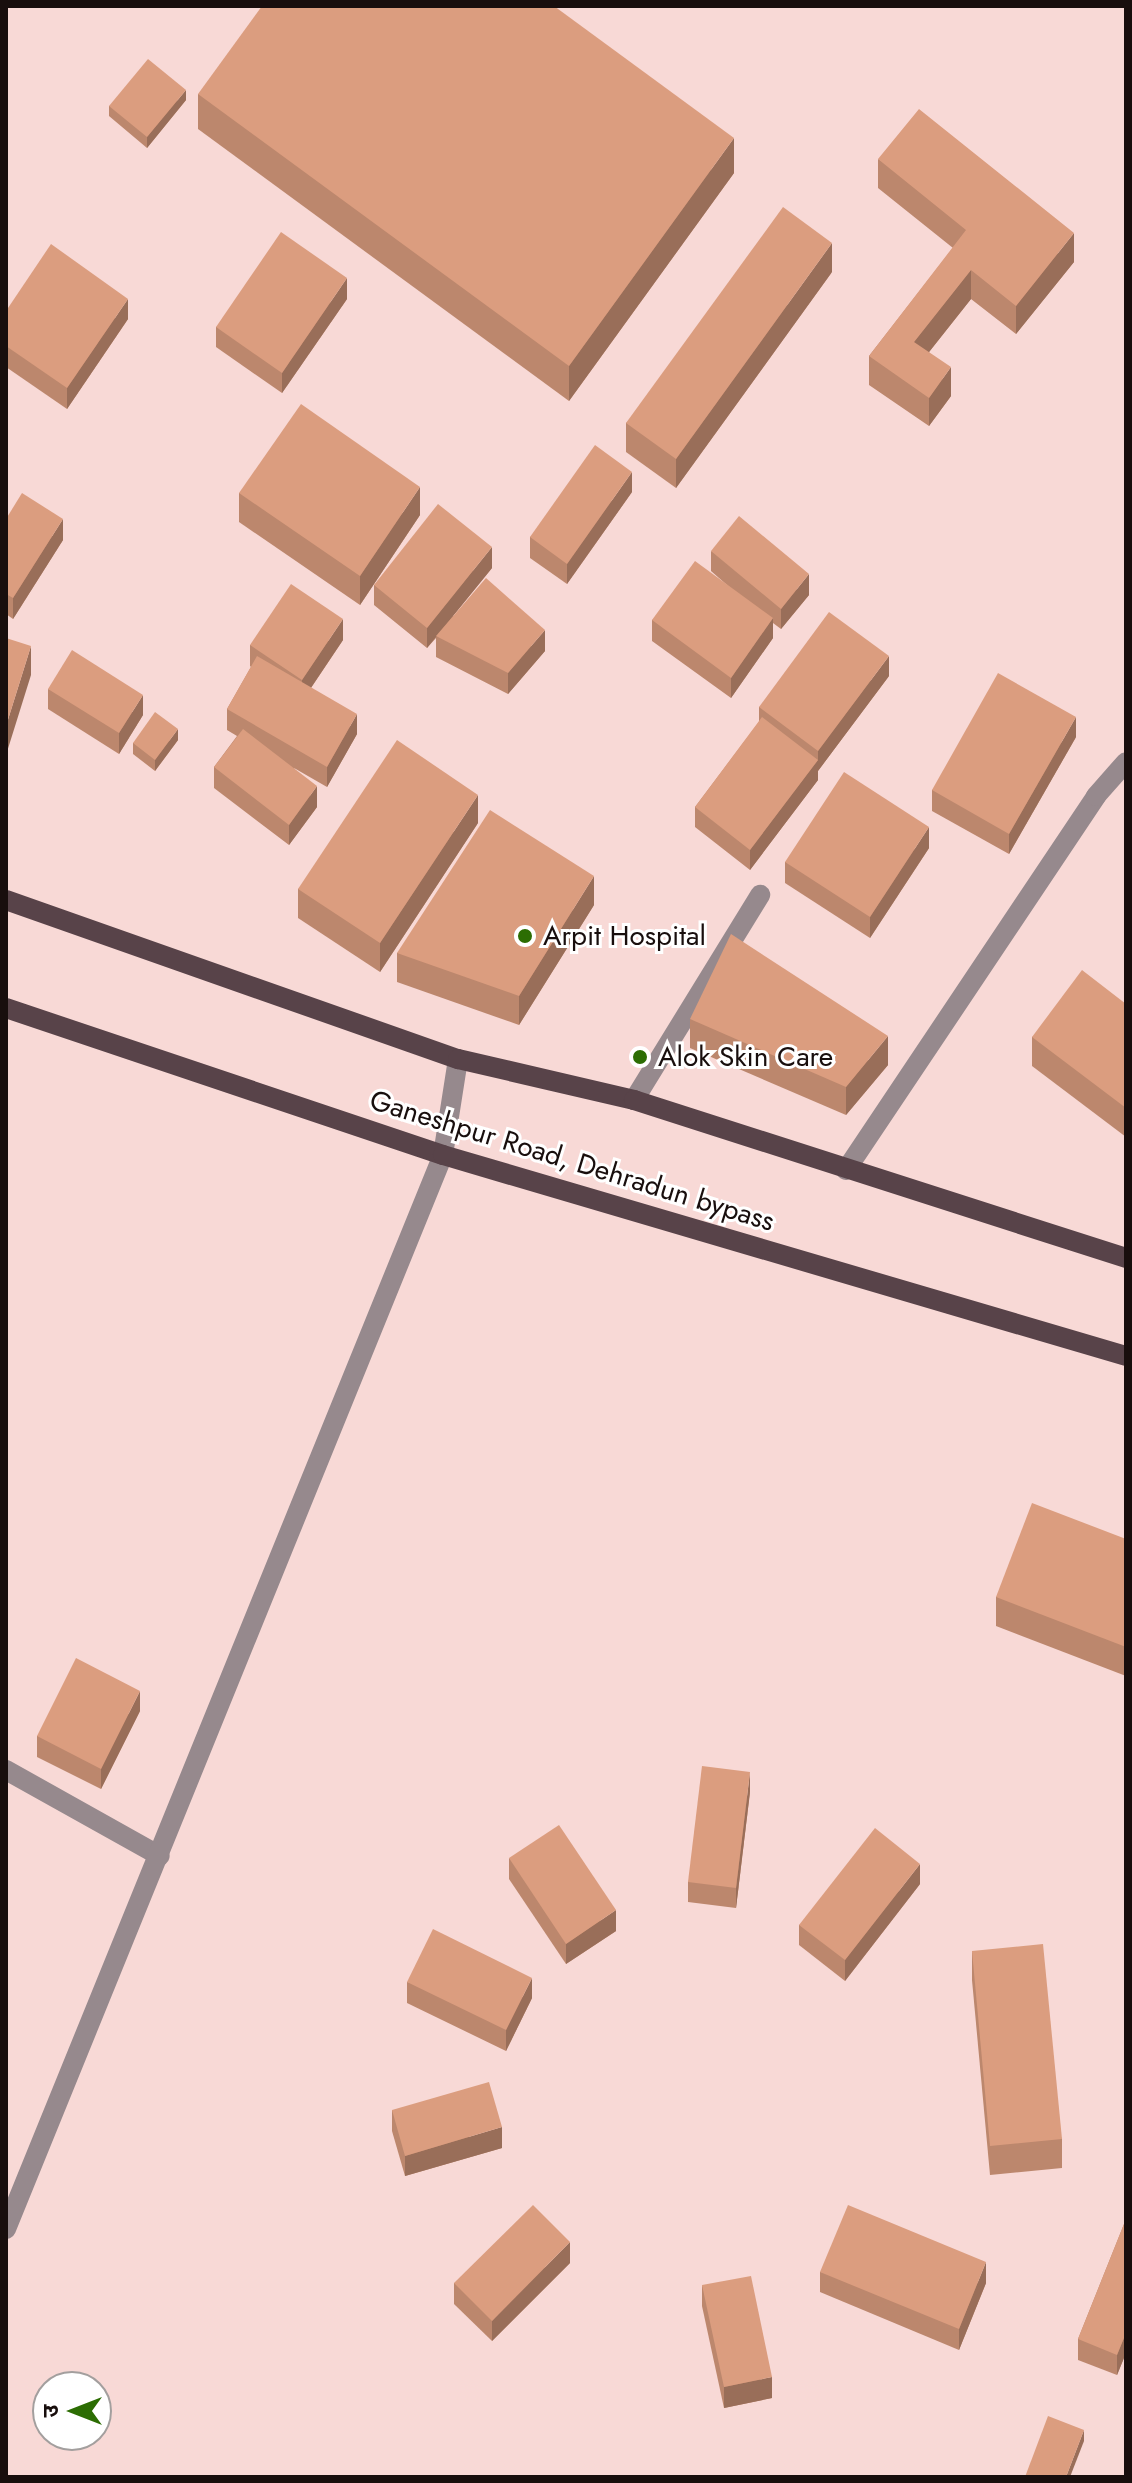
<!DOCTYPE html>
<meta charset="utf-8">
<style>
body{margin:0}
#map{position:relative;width:1132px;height:2483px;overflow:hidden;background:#f8d9d6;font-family:Jost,"Noto Sans Devanagari",sans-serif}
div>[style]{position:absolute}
.minor>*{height:20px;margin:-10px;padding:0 10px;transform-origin:10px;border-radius:10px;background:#96898d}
.major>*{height:20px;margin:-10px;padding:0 10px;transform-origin:10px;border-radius:10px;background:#584349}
.wall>*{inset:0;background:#bc876d}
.shaded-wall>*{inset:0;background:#996e59}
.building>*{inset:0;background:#db9d7f}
.dots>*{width:22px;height:22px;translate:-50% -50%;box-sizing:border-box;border:4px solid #fff;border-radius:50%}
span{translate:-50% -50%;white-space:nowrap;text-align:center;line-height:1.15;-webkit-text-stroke:6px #fff;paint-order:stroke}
.poi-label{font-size:28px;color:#180e0d}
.left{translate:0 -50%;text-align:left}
.street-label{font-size:28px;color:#180e0d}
.frame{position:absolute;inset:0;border:8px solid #180e0d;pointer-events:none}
.north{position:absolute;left:32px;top:2371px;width:80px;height:80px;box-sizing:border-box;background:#fff;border:2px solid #a39f9e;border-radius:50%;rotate:270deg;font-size:22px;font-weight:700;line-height:32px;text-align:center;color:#180e0d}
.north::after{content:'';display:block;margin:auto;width:28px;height:36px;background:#2c6d03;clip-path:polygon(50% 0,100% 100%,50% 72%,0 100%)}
</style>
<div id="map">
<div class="minor">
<div style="left:634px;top:1100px;width:241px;rotate:-58.4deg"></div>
<div style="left:846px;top:1170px;width:450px;rotate:-56.2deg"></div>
<div style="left:1096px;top:796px;width:45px;rotate:-48.6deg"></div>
<div style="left:6px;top:1770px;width:176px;rotate:29.2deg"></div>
<div style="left:6px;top:2229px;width:1160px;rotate:-67.86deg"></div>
<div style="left:443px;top:1155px;width:97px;rotate:-81.1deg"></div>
</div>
<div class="major">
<div style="left:6px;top:900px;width:479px;rotate:19.4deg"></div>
<div style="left:458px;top:1059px;width:181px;rotate:13.1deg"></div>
<div style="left:634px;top:1100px;width:517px;rotate:17.8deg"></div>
<div style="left:6px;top:1008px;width:461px;rotate:18.6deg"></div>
<div style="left:443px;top:1155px;width:712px;rotate:16.4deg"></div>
</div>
<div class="wall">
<div style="clip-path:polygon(198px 94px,734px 173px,569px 401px,198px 129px)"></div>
<div style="clip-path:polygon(186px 100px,147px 148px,109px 116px,109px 106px)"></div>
<div style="clip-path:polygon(878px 159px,1074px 262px,1016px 334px,971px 299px,929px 352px,951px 396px,929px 426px,869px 385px,869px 356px,953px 248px,878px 188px)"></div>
<div style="clip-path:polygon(832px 272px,676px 488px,626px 452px,626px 423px)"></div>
<div style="clip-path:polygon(347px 299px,282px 393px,216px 347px,216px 327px)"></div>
<div style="clip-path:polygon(6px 311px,128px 319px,67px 409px,6px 367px)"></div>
<div style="clip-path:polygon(632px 492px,567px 584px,530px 558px,530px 537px)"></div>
<div style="clip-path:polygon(239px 493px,420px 515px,360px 605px,239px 522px)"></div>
<div style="clip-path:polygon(6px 519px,63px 540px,13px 619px,6px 614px)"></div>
<div style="clip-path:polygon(711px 551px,809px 595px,781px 629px,773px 623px,773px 638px,731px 698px,652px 641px,652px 620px,727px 585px,711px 571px)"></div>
<div style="clip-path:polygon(492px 568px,453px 616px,545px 651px,508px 694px,436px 657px,436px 638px,427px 648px,374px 605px,374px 585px)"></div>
<div style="clip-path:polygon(343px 640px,311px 688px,357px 734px,327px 787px,294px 768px,317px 807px,289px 845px,214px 788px,214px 767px,237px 736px,227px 730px,227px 709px,251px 667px,250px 666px,250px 645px)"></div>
<div style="clip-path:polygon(889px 676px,818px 771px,818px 780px,750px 870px,695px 827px,695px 807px,759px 722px,759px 707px)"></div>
<div style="clip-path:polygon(48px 689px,143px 715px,119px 754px,48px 709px)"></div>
<div style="clip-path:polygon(1076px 737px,1009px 854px,932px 811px,932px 790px)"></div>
<div style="clip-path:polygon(178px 740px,155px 771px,133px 754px,133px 743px)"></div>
<div style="clip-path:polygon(478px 823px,380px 972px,298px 918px,298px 889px)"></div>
<div style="clip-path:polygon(929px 848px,870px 938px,785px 883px,785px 862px)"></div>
<div style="clip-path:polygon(594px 905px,519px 1025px,397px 982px,397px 953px)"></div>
<div style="clip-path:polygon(1126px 1004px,1126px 1137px,1032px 1066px,1032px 1037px)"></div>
<div style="clip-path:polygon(690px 1019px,888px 1065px,846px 1115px,690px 1048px)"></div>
<div style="clip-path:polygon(1126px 1539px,1126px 1676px,996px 1626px,996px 1597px)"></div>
<div style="clip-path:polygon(140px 1711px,101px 1789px,37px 1757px,37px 1736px)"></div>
<div style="clip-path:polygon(750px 1792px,736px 1908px,688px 1902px,688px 1882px)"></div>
<div style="clip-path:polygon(509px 1858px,616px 1931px,566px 1964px,509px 1879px)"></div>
<div style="clip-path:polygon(920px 1884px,845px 1981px,799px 1945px,799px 1925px)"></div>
<div style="clip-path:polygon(972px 1951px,1062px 2139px,1062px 2168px,990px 2175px,972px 1980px)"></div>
<div style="clip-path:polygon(407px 1982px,532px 1998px,506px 2051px,407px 2003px)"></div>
<div style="clip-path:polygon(392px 2110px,502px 2148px,405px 2176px,392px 2131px)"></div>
<div style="clip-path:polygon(1126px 2219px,1126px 2353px,1117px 2375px,1078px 2360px,1078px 2339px)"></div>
<div style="clip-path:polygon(570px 2263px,492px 2341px,454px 2304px,454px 2283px)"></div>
<div style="clip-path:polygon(820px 2272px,986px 2283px,959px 2350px,820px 2292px)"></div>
<div style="clip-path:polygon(702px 2285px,772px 2398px,724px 2408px,702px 2306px)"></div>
</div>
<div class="shaded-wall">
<div style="clip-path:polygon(186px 90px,186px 100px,147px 148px,147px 137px)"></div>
<div style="clip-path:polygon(734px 138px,734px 173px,569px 401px,569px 366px)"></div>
<div style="clip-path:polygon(1074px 233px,1074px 262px,1016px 334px,1016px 306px)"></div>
<div style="clip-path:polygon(832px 243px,832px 272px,676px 488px,676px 459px)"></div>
<div style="clip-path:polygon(971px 270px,971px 299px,914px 371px,914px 342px)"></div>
<div style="clip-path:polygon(347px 278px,347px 299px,282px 393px,282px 373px)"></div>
<div style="clip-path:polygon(128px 299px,128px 319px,67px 409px,67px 388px)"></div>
<div style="clip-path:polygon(951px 367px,951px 396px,929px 426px,929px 398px)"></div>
<div style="clip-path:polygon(632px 472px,632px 492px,567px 584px,567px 564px)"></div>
<div style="clip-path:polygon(420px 487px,420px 515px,360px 605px,360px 576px)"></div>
<div style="clip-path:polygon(63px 519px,63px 540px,13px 619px,13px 598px)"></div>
<div style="clip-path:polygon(492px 547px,492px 568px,427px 648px,427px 628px)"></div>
<div style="clip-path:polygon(809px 574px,809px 595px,781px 629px,781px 609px)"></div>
<div style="clip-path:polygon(773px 618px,773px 638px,731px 698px,731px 678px)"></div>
<div style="clip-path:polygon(343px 619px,343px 640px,302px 701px,302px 680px)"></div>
<div style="clip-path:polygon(545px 630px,545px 651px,508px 694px,508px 673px)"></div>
<div style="clip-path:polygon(31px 646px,31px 675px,6px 755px,6px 726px)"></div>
<div style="clip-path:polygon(889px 656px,889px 676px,818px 771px,818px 780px,750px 870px,750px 850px,818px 760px,818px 751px)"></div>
<div style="clip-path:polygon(143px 695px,143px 715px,119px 754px,119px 733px)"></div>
<div style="clip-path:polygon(357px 714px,357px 734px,327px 787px,327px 767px)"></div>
<div style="clip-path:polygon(1076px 717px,1076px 737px,1009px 854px,1009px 834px)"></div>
<div style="clip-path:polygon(178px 729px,178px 740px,155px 771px,155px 760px)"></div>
<div style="clip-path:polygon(317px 786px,317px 807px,289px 845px,289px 825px)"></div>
<div style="clip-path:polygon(478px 795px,478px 823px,380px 972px,380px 943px)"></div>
<div style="clip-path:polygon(929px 827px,929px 848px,870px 938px,870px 917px)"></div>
<div style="clip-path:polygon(594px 876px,594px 905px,519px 1025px,519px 996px)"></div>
<div style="clip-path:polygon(888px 1036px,888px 1065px,846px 1115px,846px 1087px)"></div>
<div style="clip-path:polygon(140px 1691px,140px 1711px,101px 1789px,101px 1769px)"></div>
<div style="clip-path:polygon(750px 1772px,750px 1792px,736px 1908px,736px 1888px)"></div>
<div style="clip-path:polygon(920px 1864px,920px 1884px,845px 1981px,845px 1960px)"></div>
<div style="clip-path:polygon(616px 1910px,616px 1931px,566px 1964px,566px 1944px)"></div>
<div style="clip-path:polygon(532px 1978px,532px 1998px,506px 2051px,506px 2030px)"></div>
<div style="clip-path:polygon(502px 2127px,502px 2148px,405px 2176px,405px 2156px)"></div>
<div style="clip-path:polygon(570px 2242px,570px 2263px,492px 2341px,492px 2321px)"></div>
<div style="clip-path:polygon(986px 2262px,986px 2283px,959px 2350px,959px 2329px)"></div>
<div style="clip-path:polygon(1126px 2333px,1126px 2353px,1117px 2375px,1117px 2355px)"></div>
<div style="clip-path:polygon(772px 2377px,772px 2398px,724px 2408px,724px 2387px)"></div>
<div style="clip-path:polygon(1084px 2430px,1084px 2441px,1070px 2477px,1066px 2477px)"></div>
</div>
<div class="building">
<div style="clip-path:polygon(262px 6px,554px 6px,734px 138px,569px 366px,198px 94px)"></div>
<div style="clip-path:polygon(148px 59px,186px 90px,147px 137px,109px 106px)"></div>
<div style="clip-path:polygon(919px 109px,1074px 233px,1016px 306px,971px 270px,914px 342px,951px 367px,929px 398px,869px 356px,966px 230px,878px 159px)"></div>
<div style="clip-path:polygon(783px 207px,832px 243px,676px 459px,626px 423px)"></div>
<div style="clip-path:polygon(281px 232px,347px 278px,282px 373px,216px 327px)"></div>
<div style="clip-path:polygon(51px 244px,128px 299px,67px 388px,6px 346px,6px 311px)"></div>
<div style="clip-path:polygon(301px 404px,420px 487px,360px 576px,239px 493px)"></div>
<div style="clip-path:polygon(595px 445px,632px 472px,567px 564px,530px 537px)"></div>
<div style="clip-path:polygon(22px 493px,63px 519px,13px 598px,6px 594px,6px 519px)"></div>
<div style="clip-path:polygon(438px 504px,492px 547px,427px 628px,374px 585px)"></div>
<div style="clip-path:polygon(739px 516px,809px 574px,781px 609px,711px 551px)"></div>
<div style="clip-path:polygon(695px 561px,773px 618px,731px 678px,652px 620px)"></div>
<div style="clip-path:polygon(486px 578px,545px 630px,508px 673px,436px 636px)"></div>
<div style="clip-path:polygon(291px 584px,343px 619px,302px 680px,250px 645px)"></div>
<div style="clip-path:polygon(829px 612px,889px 656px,818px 751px,759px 707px)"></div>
<div style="clip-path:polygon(6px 638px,31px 646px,6px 726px)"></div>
<div style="clip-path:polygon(72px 650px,143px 695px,119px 733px,48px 689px)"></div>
<div style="clip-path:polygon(257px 656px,357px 714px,327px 767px,227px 709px)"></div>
<div style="clip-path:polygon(998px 673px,1076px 717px,1009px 834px,932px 790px)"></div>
<div style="clip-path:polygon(155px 712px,178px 729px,155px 760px,133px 743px)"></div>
<div style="clip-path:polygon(762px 717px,818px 760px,750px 850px,695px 807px)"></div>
<div style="clip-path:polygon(243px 729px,317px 786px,289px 825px,214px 767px)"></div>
<div style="clip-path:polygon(397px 740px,478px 795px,380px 943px,298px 889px)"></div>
<div style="clip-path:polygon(844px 772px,929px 827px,870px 917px,785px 862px)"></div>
<div style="clip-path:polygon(490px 810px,594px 876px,519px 996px,397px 953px)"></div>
<div style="clip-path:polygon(731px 934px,888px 1036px,846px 1087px,690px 1019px)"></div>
<div style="clip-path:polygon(1082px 970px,1126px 1004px,1126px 1108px,1032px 1037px)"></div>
<div style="clip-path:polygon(1032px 1503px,1126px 1539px,1126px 1647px,996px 1597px)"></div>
<div style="clip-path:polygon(76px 1658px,140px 1691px,101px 1769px,37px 1736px)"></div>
<div style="clip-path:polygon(702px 1766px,750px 1772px,736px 1888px,688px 1882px)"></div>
<div style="clip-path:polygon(559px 1825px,616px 1910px,566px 1944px,509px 1858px)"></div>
<div style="clip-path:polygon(875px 1828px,920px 1864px,845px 1960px,799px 1925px)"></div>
<div style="clip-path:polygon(433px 1929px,532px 1978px,506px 2030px,407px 1982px)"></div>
<div style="clip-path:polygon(1043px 1944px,1062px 2139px,990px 2146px,972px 1951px)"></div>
<div style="clip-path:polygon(489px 2082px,502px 2127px,405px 2156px,392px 2110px)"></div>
<div style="clip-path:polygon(533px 2205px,570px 2242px,492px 2321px,454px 2283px)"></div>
<div style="clip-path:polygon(848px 2205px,986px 2262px,959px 2329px,820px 2272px)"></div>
<div style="clip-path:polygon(1126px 2219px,1126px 2333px,1117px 2355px,1078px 2339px)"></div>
<div style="clip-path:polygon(751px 2276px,772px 2377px,724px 2387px,702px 2285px)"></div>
<div style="clip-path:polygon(1048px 2416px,1084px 2430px,1066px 2477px,1025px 2477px)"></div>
</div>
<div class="dots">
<div style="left:525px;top:936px;background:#2c6d03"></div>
<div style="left:640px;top:1057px;background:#2c6d03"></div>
</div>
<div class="poi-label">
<span class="left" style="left:543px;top:936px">Arpit Hospital</span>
<span class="left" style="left:658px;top:1057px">Alok Skin Care</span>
</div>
<div class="street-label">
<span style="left:572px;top:1161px;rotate:17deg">Ganeshpur Road, Dehradun bypass</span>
</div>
<div class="frame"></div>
<div class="north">उ</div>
</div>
